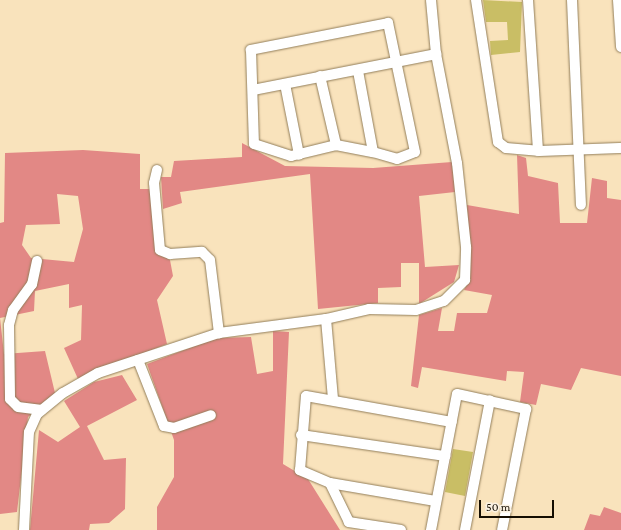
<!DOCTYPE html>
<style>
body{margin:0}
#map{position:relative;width:621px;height:530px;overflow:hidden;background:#f9e3bc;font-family:"Crimson Pro",serif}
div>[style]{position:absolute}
.forest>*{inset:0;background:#e28885}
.building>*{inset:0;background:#c9be65}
.roads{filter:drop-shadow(0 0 1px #927e5a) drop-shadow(0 0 1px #927e5a)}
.street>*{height:10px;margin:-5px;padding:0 5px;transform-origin:5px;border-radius:5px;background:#fff}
span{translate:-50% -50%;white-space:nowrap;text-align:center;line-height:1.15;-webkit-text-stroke:3px #fbf2e3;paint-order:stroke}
.scale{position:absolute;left:479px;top:500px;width:75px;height:18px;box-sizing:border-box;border:2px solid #150e02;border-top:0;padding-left:5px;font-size:12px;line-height:14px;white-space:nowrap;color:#150e02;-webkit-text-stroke:3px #fbf2e3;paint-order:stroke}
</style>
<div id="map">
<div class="forest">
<div style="clip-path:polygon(242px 143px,285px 166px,373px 168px,452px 162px,455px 192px,419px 196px,425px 267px,459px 265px,454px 282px,419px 304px,419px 263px,401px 263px,401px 287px,378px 288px,378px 303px,318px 309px,310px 174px,180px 192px,182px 203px,163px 209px,161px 177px,171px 177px,174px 161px,242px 157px)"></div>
<div style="clip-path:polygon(evenodd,83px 150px,140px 154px,140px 189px,153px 189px,159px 254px,170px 260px,173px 276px,157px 300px,167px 344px,78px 379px,64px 348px,81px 340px,82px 305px,69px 308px,69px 284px,35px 291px,34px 311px,0 318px,4px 354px,45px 351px,55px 393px,28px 417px,17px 512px,0 514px,0 223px,4px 222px,5px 153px,83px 150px,57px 194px,78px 196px,83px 229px,74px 262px,31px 258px,22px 245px,26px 225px,60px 224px,57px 194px)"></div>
<div style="clip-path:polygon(517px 155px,526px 158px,528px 176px,558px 183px,560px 223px,587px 223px,592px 178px,607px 181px,607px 198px,621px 200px,621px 376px,581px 368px,571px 390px,541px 384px,536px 405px,520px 402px,524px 372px,507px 371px,506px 381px,422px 367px,418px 388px,411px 386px,419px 315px,442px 308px,438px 331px,454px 331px,457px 313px,487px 313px,492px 295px,464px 290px,470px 278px,467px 205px,519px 214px)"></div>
<div style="clip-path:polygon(273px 331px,289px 332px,283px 464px,308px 479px,340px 530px,157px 530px,157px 507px,174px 477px,174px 440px,147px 364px,216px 338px,251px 337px,257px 374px,273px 371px)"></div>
<div style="clip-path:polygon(122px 375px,137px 400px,87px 426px,104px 460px,126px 458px,125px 509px,109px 523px,90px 524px,89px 530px,30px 530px,39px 430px,58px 442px,80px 427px,64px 401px,94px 382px)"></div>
<div style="clip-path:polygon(604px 507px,621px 513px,621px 530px,584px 530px,590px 514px,600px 516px)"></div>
</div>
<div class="building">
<div style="clip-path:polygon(483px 0,522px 2px,520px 52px,491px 55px,490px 41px,508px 40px,507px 22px,486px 22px)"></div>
<div style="clip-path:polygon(453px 449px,473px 452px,465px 496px,445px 492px)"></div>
</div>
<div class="roads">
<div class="street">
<div style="left:476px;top:0;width:144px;rotate:81.2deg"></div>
<div style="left:498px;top:142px;width:10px;rotate:37deg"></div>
<div style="left:506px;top:148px;width:32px;rotate:5deg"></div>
<div style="left:538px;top:151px;width:83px;rotate:-2.1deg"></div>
<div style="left:528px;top:0;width:151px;rotate:86.2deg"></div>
<div style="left:572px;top:0;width:205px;rotate:87.5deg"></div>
<div style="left:618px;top:0;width:47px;rotate:86.3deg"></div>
<div style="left:358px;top:71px;width:82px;rotate:79.5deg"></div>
<div style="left:373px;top:152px;width:25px;rotate:16deg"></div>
<div style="left:397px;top:159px;width:19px;rotate:-21deg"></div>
<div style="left:415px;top:152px;width:132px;rotate:-101.8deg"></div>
<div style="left:388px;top:23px;width:140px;rotate:168.9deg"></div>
<div style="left:251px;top:50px;width:94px;rotate:88.2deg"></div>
<div style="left:254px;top:144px;width:39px;rotate:18deg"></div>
<div style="left:291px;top:156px;width:46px;rotate:-13.7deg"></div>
<div style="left:336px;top:145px;width:38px;rotate:11deg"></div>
<div style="left:320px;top:76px;width:71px;rotate:76.9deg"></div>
<div style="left:285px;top:84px;width:72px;rotate:78.8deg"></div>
<div style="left:253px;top:90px;width:187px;rotate:-11.1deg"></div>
<div style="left:157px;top:170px;width:13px;rotate:103deg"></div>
<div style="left:154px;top:183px;width:67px;rotate:84.9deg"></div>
<div style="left:160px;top:250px;width:11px;rotate:22deg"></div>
<div style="left:170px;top:254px;width:32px;rotate:-4deg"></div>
<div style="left:202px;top:252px;width:11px;rotate:45deg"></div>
<div style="left:210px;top:260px;width:74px;rotate:83deg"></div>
<div style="left:37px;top:261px;width:24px;rotate:102deg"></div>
<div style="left:32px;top:284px;width:32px;rotate:126deg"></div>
<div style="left:13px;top:310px;width:16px;rotate:105deg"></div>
<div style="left:9px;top:325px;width:74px;rotate:89.2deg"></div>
<div style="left:10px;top:399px;width:11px;rotate:45deg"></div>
<div style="left:18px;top:407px;width:24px;rotate:7deg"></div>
<div style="left:326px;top:319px;width:80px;rotate:85deg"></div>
<div style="left:138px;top:360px;width:71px;rotate:68.5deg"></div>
<div style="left:164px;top:426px;width:10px;rotate:11deg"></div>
<div style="left:174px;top:428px;width:39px;rotate:-19deg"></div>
<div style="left:301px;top:435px;width:146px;rotate:8.3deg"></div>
<div style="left:330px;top:483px;width:107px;rotate:9.7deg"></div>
<div style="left:24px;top:530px;width:98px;rotate:-87.1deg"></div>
<div style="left:29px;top:432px;width:20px;rotate:-66deg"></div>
<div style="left:37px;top:414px;width:33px;rotate:-39deg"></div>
<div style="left:63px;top:393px;width:40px;rotate:-29.7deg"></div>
<div style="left:98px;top:373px;width:127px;rotate:-18.3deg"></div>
<div style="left:219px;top:333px;width:108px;rotate:-7.5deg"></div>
<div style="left:326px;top:319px;width:44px;rotate:-13.1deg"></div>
<div style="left:369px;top:309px;width:47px;rotate:1.2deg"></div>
<div style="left:416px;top:310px;width:29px;rotate:-18deg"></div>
<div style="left:444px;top:301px;width:30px;rotate:-45deg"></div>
<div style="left:465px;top:280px;width:33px;rotate:-88deg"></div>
<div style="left:466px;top:247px;width:84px;rotate:-96.1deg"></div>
<div style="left:457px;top:163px;width:111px;rotate:-100.9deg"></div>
<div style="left:436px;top:54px;width:54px;rotate:-95.3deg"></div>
<div style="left:401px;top:530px;width:53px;rotate:-171.3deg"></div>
<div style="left:349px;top:522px;width:43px;rotate:-116deg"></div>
<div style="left:330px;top:483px;width:33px;rotate:-157deg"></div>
<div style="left:300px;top:470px;width:74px;rotate:-85.4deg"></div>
<div style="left:306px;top:396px;width:148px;rotate:10.1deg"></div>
<div style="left:431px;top:530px;width:138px;rotate:-79.2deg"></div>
<div style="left:457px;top:394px;width:71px;rotate:12.3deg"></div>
<div style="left:526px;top:409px;width:123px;rotate:101.2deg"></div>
<div style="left:465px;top:530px;width:132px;rotate:-79.1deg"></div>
</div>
</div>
<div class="scale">50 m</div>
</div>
